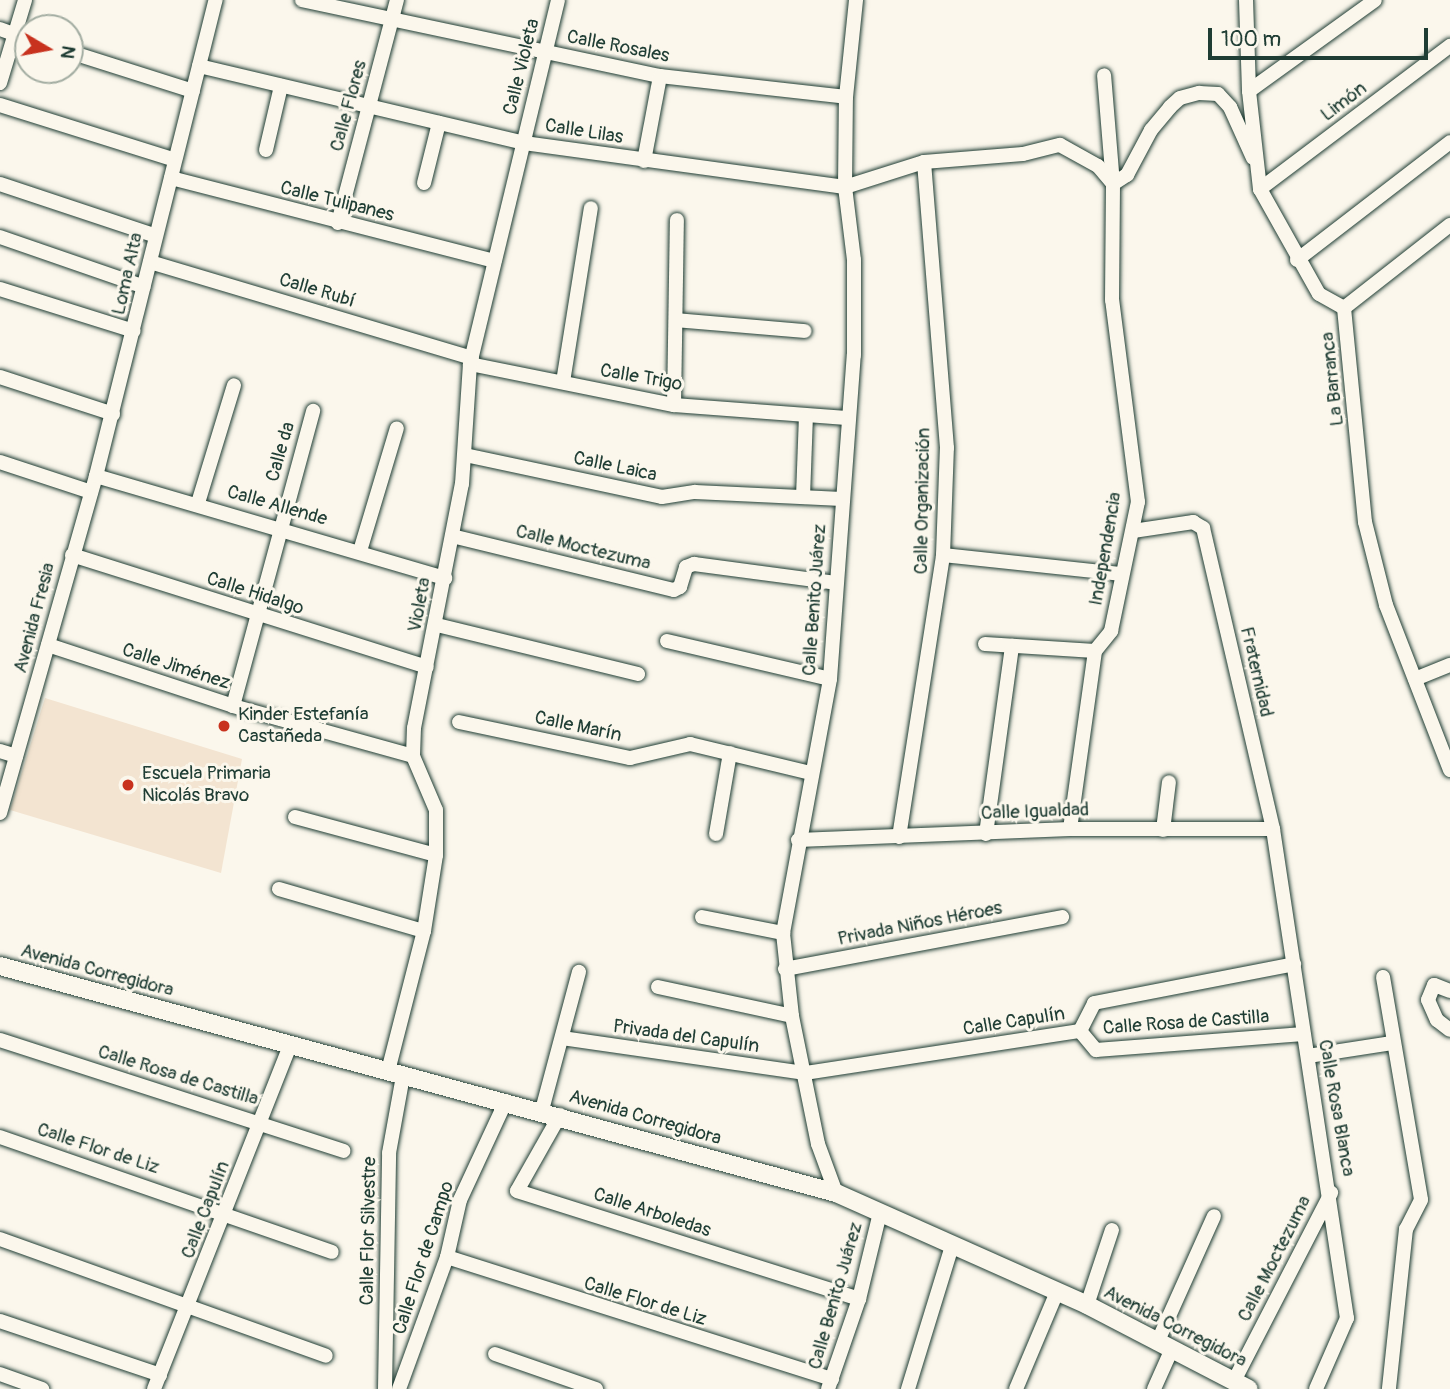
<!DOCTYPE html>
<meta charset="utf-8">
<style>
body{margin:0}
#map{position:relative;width:1450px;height:1389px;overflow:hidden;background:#fbf7ec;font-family:Pangolin,sans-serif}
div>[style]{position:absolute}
.built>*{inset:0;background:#f3e4d1}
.roads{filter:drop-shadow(0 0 2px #1f3d34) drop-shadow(0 0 2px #1f3d34)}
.minor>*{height:14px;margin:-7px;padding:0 7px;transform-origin:7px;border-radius:7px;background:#fbf7ec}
.major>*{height:18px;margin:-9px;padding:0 9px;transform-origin:9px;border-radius:9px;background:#fbf7ec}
.dots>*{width:19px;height:19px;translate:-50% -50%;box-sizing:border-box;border:4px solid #fbf7ec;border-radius:50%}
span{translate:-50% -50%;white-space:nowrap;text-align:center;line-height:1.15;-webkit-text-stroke:6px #fbf7ec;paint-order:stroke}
.street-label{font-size:19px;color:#1f3d34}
.poi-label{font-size:19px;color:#1f3d34}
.left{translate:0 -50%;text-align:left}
.north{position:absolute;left:14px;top:14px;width:70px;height:70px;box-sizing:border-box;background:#fbf7ec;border:2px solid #a3ada2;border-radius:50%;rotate:100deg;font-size:19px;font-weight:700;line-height:28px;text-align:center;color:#1f3d34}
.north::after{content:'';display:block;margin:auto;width:24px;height:32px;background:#c8321e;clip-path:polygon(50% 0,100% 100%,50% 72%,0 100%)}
.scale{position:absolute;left:1208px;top:28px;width:220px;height:32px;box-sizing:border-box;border:4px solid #1f3d34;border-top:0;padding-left:9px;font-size:21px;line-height:24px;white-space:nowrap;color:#1f3d34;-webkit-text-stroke:5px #fbf7ec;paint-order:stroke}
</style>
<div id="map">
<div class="built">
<div style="clip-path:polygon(45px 698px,242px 759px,221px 873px,10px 810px)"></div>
</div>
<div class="roads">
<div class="minor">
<div style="left:302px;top:0;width:366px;rotate:12deg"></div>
<div style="left:660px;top:76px;width:187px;rotate:6.4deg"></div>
<div style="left:1246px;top:0;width:91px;rotate:88.1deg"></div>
<div style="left:1249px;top:91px;width:99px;rotate:83.6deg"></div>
<div style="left:1260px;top:189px;width:120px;rotate:60.7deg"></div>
<div style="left:1319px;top:294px;width:29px;rotate:29deg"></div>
<div style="left:1344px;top:308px;width:215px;rotate:84.4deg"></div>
<div style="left:1365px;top:522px;width:86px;rotate:75.8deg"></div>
<div style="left:1386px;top:605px;width:177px;rotate:68.8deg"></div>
<div style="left:0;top:29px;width:30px;rotate:20deg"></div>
<div style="left:70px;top:52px;width:129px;rotate:17.6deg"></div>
<div style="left:199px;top:66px;width:334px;rotate:13.3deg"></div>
<div style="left:524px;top:143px;width:324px;rotate:7.8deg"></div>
<div style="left:845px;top:187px;width:83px;rotate:-17.6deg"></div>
<div style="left:924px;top:162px;width:99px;rotate:-4.6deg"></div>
<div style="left:1023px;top:154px;width:38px;rotate:-14deg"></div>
<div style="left:1060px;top:145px;width:43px;rotate:28.9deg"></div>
<div style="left:1098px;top:166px;width:23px;rotate:50deg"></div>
<div style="left:0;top:83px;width:87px;rotate:-73.2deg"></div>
<div style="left:1249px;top:91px;width:155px;rotate:-35.8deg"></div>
<div style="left:0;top:105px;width:183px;rotate:17.4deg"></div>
<div style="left:266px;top:150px;width:66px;rotate:-76.8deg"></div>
<div style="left:644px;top:161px;width:86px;rotate:-79.3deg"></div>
<div style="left:171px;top:178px;width:334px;rotate:14.4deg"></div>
<div style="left:424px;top:183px;width:62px;rotate:-76deg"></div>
<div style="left:0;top:184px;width:164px;rotate:18.4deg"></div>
<div style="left:1113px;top:184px;width:17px;rotate:-33deg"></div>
<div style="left:1127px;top:175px;width:51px;rotate:-61.9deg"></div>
<div style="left:1151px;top:130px;width:30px;rotate:-50deg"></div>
<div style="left:1170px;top:107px;width:13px;rotate:-42deg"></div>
<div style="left:1180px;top:98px;width:20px;rotate:-15deg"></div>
<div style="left:1199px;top:93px;width:19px;rotate:3deg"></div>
<div style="left:1218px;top:94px;width:18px;rotate:47deg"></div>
<div style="left:1230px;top:107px;width:56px;rotate:65.7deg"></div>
<div style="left:1260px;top:189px;width:238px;rotate:-37deg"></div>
<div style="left:338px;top:223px;width:231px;rotate:-75.2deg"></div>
<div style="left:0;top:237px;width:152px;rotate:19.1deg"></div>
<div style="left:1297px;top:260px;width:193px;rotate:-37.6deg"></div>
<div style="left:150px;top:262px;width:336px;rotate:16.6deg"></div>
<div style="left:0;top:289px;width:140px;rotate:17.4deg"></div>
<div style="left:1344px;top:308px;width:135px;rotate:-38.1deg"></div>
<div style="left:676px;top:320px;width:129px;rotate:4.9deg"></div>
<div style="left:470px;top:364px;width:208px;rotate:11.4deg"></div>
<div style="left:674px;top:405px;width:173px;rotate:4.3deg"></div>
<div style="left:0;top:377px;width:119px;rotate:18.1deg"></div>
<div style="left:563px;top:382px;width:176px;rotate:-80.9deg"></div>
<div style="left:674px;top:405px;width:185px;rotate:-89.1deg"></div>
<div style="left:465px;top:455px;width:201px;rotate:12deg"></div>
<div style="left:662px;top:497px;width:33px;rotate:-9deg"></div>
<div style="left:695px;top:492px;width:147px;rotate:2.7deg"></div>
<div style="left:0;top:462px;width:96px;rotate:18.2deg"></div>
<div style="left:96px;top:476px;width:364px;rotate:16.3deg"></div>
<div style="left:803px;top:497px;width:81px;rotate:-87.9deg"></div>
<div style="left:198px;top:503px;width:123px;rotate:-73deg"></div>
<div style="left:1133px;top:531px;width:61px;rotate:-8.5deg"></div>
<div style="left:1193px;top:522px;width:12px;rotate:31deg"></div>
<div style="left:1203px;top:528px;width:309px;rotate:76.9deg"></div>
<div style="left:1273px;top:829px;width:495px;rotate:81.4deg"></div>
<div style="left:1347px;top:1318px;width:77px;rotate:113.6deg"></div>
<div style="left:452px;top:536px;width:228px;rotate:13.7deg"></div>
<div style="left:674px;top:590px;width:7px;rotate:-27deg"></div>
<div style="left:680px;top:587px;width:21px;rotate:-73deg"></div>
<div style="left:686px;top:567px;width:9px;rotate:-21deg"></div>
<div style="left:694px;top:564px;width:143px;rotate:7.6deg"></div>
<div style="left:360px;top:551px;width:128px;rotate:-73.3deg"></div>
<div style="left:72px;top:555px;width:372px;rotate:17.5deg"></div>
<div style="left:943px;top:555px;width:178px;rotate:6.1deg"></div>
<div style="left:437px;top:625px;width:207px;rotate:13.7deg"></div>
<div style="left:667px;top:641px;width:167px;rotate:13.1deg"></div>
<div style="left:985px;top:644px;width:110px;rotate:3.6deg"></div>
<div style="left:48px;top:645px;width:195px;rotate:18.2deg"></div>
<div style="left:233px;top:706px;width:187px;rotate:15.5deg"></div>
<div style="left:1095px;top:651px;width:26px;rotate:-51deg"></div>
<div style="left:1111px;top:631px;width:132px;rotate:-78.2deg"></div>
<div style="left:1138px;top:502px;width:204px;rotate:-97.3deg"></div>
<div style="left:1112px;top:300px;width:116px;rotate:-89.5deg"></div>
<div style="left:1113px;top:184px;width:109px;rotate:-94.7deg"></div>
<div style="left:1415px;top:679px;width:38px;rotate:-22deg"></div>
<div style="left:233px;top:706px;width:306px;rotate:-74.8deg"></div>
<div style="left:459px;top:722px;width:175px;rotate:11.9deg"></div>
<div style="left:630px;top:758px;width:62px;rotate:-13.1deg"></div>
<div style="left:690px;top:744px;width:124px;rotate:13.5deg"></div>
<div style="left:0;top:751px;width:17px;rotate:17deg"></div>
<div style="left:0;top:813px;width:350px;rotate:-74.1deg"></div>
<div style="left:96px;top:476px;width:491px;rotate:-75.9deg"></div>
<div style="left:295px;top:817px;width:146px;rotate:15.1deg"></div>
<div style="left:1070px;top:829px;width:180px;rotate:-82deg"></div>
<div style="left:1163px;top:830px;width:48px;rotate:-82.9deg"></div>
<div style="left:716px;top:834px;width:82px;rotate:-80.2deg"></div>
<div style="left:986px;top:834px;width:190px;rotate:-82.1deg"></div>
<div style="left:899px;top:837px;width:285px;rotate:-81.1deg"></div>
<div style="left:943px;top:555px;width:107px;rotate:-87.9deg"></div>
<div style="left:947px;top:448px;width:287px;rotate:-94.6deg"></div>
<div style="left:798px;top:840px;width:272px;rotate:-2.3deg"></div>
<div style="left:1070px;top:829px;width:203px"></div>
<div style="left:279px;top:889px;width:151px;rotate:16.2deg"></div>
<div style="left:702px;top:917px;width:83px;rotate:11.2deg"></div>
<div style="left:785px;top:969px;width:282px;rotate:-10.6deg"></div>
<div style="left:1383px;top:977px;width:226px;rotate:80.3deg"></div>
<div style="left:1421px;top:1200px;width:33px;rotate:117deg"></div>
<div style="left:1406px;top:1229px;width:161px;rotate:96.1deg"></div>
<div style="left:658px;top:987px;width:137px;rotate:12.2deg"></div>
<div style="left:1450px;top:991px;width:17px;rotate:-159deg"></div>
<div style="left:1434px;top:985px;width:16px;rotate:112deg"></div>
<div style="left:1428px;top:1000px;width:22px;rotate:66deg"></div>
<div style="left:1437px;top:1020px;width:16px;rotate:38deg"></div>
<div style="left:1080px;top:1031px;width:31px;rotate:-63deg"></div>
<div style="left:1094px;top:1003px;width:204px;rotate:-11deg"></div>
<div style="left:1080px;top:1031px;width:25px;rotate:50deg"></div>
<div style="left:1096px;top:1050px;width:208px;rotate:-4.4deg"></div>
<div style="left:562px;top:1038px;width:246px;rotate:8.2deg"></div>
<div style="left:805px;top:1073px;width:278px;rotate:-8.7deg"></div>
<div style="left:0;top:1040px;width:361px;rotate:17.9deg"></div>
<div style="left:1308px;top:1056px;width:85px;rotate:-8.8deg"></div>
<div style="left:388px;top:1071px;width:145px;rotate:-75.6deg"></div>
<div style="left:424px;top:931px;width:77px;rotate:-81deg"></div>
<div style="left:436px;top:855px;width:45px;rotate:-90deg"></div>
<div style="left:436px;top:810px;width:59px;rotate:-113.1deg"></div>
<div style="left:413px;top:756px;width:28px;rotate:-88deg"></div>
<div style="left:414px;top:728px;width:249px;rotate:-78.9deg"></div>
<div style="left:462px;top:484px;width:120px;rotate:-86.2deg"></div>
<div style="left:470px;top:364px;width:374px;rotate:-76.4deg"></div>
<div style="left:542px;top:1110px;width:143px;rotate:-75deg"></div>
<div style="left:560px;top:1115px;width:87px;rotate:119.5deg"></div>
<div style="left:517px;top:1191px;width:359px;rotate:17.5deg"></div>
<div style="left:0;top:1137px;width:351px;rotate:19.1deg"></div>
<div style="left:836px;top:1193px;width:52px;rotate:-110.2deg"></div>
<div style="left:818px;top:1144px;width:131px;rotate:-101.5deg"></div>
<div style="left:792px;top:1016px;width:83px;rotate:-96.2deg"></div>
<div style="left:783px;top:933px;width:258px;rotate:-79.5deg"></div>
<div style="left:830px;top:679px;width:325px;rotate:-85.8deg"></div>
<div style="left:854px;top:355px;width:95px;rotate:-90deg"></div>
<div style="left:854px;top:260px;width:74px;rotate:-97deg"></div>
<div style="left:845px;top:187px;width:90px;rotate:-89.4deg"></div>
<div style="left:846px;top:97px;width:98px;rotate:-84.1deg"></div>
<div style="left:0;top:1239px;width:346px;rotate:19.7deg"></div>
<div style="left:447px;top:1257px;width:404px;rotate:17.6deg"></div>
<div style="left:1087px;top:1305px;width:79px;rotate:-71.6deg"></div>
<div style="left:0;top:1321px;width:169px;rotate:18.6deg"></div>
<div style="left:1157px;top:1343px;width:139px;rotate:-65.8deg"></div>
<div style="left:495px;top:1354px;width:107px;rotate:19.1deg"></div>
<div style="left:0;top:1374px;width:45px;rotate:19.7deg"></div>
<div style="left:1234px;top:1381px;width:212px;rotate:-62.7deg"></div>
<div style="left:154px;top:1389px;width:370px;rotate:-68.4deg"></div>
<div style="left:385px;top:1389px;width:236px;rotate:-89deg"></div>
<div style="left:389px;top:1153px;width:78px;rotate:-79.7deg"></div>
<div style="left:399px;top:1389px;width:140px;rotate:-70deg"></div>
<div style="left:447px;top:1257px;width:58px;rotate:-77.2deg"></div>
<div style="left:460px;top:1200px;width:109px;rotate:-65.1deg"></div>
<div style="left:828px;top:1389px;width:95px;rotate:-71deg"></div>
<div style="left:859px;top:1299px;width:89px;rotate:-76.3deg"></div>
<div style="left:908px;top:1389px;width:150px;rotate:-72.9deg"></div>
<div style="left:1016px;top:1389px;width:105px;rotate:-67.1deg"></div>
<div style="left:1154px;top:1389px;width:42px;rotate:-65.9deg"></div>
</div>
<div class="major">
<div style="left:0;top:966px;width:866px;rotate:15.19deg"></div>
<div style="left:836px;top:1193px;width:275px;rotate:24deg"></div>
<div style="left:1087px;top:1305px;width:182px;rotate:27.4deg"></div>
</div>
</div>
<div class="dots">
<div style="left:224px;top:726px;background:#c8321e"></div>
<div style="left:128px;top:785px;background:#c8321e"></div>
</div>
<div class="street-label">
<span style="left:618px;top:47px;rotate:11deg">Calle Rosales</span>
<span style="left:522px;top:67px;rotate:-76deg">Calle Violeta</span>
<span style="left:1344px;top:102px;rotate:-37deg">Limón</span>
<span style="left:349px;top:106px;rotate:-75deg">Calle Flores</span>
<span style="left:584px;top:132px;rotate:9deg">Calle Lilas</span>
<span style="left:337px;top:202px;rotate:14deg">Calle Tulipanes</span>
<span style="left:128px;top:274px;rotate:-77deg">Loma Alta</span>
<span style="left:317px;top:291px;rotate:17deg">Calle Rubí</span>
<span style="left:641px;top:378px;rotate:10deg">Calle Trigo</span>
<span style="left:1333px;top:379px;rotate:-96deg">La Barranca</span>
<span style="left:281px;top:452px;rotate:-74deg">Calle da</span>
<span style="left:615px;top:467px;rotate:12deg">Calle Laica</span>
<span style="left:923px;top:501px;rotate:-89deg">Calle Organización</span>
<span style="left:277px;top:506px;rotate:16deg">Calle Allende</span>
<span style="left:583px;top:548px;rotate:14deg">Calle Moctezuma</span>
<span style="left:1106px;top:549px;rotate:-80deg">Independencia</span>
<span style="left:255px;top:594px;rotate:18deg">Calle Hidalgo</span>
<span style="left:815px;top:600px;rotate:-86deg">Calle Benito Juárez</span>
<span style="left:420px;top:605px;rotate:-79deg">Violeta</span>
<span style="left:35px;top:618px;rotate:-75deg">Avenida Fresia</span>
<span style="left:176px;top:667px;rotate:18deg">Calle Jiménez</span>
<span style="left:1256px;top:672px;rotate:77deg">Fraternidad</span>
<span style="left:578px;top:727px;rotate:12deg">Calle Marín</span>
<span style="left:1035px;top:812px;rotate:-2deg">Calle Igualdad</span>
<span style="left:920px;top:924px;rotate:-11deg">Privada Niños Héroes</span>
<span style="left:97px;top:971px;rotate:15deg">Avenida Corregidora</span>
<span style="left:1014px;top:1022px;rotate:-9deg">Calle Capulín</span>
<span style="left:1186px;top:1023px;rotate:-4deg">Calle Rosa de Castilla</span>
<span style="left:686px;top:1037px;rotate:8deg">Privada del Capulín</span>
<span style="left:178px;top:1076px;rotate:17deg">Calle Rosa de Castilla</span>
<span style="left:1336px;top:1108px;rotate:80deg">Calle Rosa Blanca</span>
<span style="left:645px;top:1118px;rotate:16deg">Avenida Corregidora</span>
<span style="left:98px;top:1149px;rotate:18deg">Calle Flor de Liz</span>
<span style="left:206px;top:1210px;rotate:-69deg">Calle Capulín</span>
<span style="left:652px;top:1213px;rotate:18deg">Calle Arboledas</span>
<span style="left:369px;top:1231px;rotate:-89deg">Calle Flor Silvestre</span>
<span style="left:424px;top:1258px;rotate:-72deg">Calle Flor de Campo</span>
<span style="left:1275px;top:1259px;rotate:-63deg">Calle Moctezuma</span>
<span style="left:836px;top:1296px;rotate:-74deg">Calle Benito Juárez</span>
<span style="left:645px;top:1302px;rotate:17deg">Calle Flor de Liz</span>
<span style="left:1175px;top:1327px;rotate:27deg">Avenida Corregidora</span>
</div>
<div class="poi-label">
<span class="left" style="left:238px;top:726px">Kinder Estefanía<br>Castañeda</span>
<span class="left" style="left:142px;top:785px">Escuela Primaria<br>Nicolás Bravo</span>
</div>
<div class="north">N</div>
<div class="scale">100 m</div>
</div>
